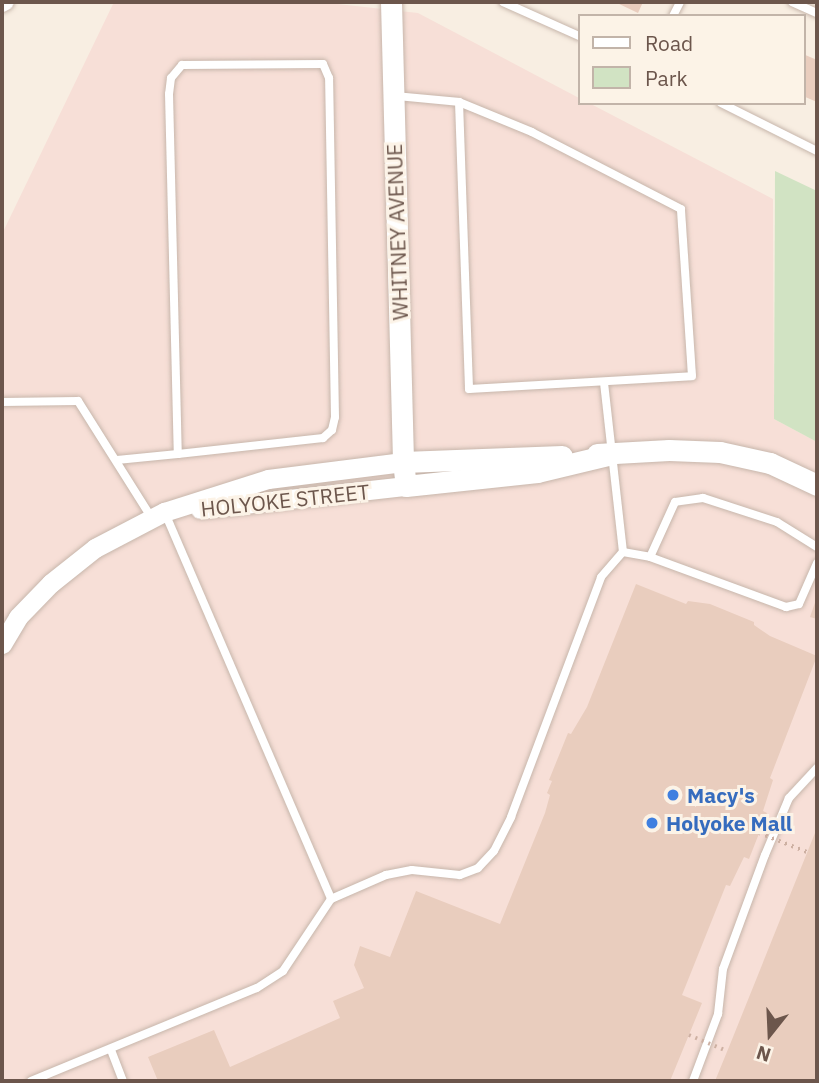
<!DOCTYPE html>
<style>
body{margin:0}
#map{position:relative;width:819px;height:1083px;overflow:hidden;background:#f8eee2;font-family:"IBM Plex Sans",sans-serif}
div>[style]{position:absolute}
.commercial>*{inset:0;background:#f7dfd7}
.green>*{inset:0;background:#d1e3c3}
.building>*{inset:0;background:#e9cdbe}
.roads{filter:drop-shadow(0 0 2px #c7b6ab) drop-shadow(0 0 2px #c7b6ab)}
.service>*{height:8px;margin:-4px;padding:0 4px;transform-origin:4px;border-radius:4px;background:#fff}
.minor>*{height:16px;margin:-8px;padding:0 8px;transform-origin:8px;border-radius:8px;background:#fff}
.tertiary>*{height:19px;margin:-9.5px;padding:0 9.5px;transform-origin:9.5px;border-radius:9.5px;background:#fff}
.secondary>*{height:21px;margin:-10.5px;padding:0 10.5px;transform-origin:10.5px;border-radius:10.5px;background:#fff}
.path-bridge>*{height:3.5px;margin-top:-1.75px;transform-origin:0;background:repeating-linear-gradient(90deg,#cdb0a2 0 2px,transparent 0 7px)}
.dots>*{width:19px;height:19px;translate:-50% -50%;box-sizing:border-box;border:4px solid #fcf3e7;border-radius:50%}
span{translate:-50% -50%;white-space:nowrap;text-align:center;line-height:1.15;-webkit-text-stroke:6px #fcf3e7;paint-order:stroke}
.street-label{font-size:21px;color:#6c564c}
.shop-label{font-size:21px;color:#366cbe;font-weight:700}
.left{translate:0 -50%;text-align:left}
.frame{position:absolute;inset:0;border:4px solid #6c564c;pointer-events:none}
.legend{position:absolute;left:578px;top:14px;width:228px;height:91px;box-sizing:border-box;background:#fcf3e7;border:2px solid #c2b4a9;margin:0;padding:9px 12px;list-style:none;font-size:21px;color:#6c564c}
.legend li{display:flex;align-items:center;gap:14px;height:35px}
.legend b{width:35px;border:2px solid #c2b4a9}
.north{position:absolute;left:735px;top:999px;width:70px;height:70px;-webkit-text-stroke:5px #fcf3e7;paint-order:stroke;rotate:198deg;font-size:19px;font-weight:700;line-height:28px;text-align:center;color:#6c564c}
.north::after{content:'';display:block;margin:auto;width:24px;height:32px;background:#6c564c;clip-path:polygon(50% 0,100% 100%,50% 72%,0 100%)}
</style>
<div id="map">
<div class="commercial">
<div style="clip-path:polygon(114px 2px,320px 2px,418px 13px,579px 98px,579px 103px,589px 103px,773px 199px,774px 419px,817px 442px,817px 1081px,2px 1081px,2px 234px)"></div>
</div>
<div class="green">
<div style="clip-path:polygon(775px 171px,817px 191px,817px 442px,774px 419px)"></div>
</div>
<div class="building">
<div style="clip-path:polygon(615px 2px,643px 2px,638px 13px)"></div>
<div style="clip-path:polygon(803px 54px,817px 60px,817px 102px,803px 96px)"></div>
<div style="clip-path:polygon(636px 584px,686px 604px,688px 601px,710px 604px,754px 622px,754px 625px,770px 636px,817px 656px,770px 778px,773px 780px,763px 811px,767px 813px,749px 859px,744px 857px,730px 886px,726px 885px,682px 995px,702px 1003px,670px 1081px,158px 1081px,148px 1057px,214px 1030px,230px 1067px,340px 1018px,333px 1001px,364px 988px,354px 965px,360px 946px,390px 957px,416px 891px,500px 924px,545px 813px,550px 795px,547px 793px,552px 781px,549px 780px,568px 733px,571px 734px,587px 707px)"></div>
<div style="clip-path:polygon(817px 597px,817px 619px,810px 617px)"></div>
<div style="clip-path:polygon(817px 828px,817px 1081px,715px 1081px,731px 1042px)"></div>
</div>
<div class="roads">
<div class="service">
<div style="left:503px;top:2px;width:83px;rotate:24.1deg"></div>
<div style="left:792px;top:2px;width:27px;rotate:24deg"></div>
<div style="left:673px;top:16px;width:16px;rotate:-63deg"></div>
<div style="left:396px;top:96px;width:63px;rotate:5.4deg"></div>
<div style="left:459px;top:102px;width:287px;rotate:88deg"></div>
<div style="left:469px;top:389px;width:223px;rotate:-3.3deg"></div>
<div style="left:692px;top:376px;width:167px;rotate:-93.8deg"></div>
<div style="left:681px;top:209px;width:168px;rotate:-152.7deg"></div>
<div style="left:532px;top:132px;width:79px;rotate:-157.7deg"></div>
<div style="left:721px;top:103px;width:107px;rotate:26.6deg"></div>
<div style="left:2px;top:402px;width:76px;rotate:-0.8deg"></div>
<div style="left:78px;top:401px;width:137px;rotate:57.8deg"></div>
<div style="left:117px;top:460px;width:61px;rotate:-5.6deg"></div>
<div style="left:178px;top:454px;width:146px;rotate:-6.3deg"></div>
<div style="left:323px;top:438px;width:12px;rotate:-42deg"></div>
<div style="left:332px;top:430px;width:13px;rotate:-77deg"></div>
<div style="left:335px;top:417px;width:339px;rotate:-91deg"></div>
<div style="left:329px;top:78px;width:15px;rotate:-113deg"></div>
<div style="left:323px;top:64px;width:141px;rotate:179.6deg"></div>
<div style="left:182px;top:65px;width:17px;rotate:130deg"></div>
<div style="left:171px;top:78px;width:16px;rotate:97deg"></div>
<div style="left:169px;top:94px;width:360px;rotate:88.6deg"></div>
<div style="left:165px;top:513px;width:420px;rotate:66.7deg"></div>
<div style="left:817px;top:547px;width:47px;rotate:-148deg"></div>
<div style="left:777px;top:522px;width:78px;rotate:-162deg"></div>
<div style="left:703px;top:498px;width:28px;rotate:172deg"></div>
<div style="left:675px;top:502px;width:60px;rotate:114.4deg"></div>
<div style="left:650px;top:557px;width:145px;rotate:20.2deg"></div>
<div style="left:786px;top:607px;width:13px;rotate:-13deg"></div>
<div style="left:799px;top:604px;width:45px;rotate:-66.3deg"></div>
<div style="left:623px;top:552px;width:27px;rotate:10deg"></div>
<div style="left:111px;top:1050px;width:33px;rotate:69deg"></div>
<div style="left:31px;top:1081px;width:244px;rotate:-22.4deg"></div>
<div style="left:257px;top:988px;width:31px;rotate:-33deg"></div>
<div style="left:283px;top:971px;width:87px;rotate:-56.3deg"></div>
<div style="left:331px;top:899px;width:60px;rotate:-23.6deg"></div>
<div style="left:386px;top:875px;width:26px;rotate:-11deg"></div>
<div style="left:412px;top:870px;width:48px;rotate:5.9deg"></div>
<div style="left:460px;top:875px;width:19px;rotate:-21deg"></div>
<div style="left:478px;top:868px;width:23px;rotate:-47deg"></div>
<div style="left:494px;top:851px;width:38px;rotate:-63deg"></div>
<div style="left:511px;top:817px;width:256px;rotate:-69.4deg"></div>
<div style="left:601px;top:577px;width:33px;rotate:-49deg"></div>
<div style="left:623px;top:552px;width:171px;rotate:-96.4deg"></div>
<div style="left:693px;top:1081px;width:72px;rotate:-69.5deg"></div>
<div style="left:718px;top:1014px;width:45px;rotate:-83.7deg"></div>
<div style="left:723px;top:969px;width:121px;rotate:-69.8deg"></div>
<div style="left:765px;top:855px;width:62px;rotate:-67.2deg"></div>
<div style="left:789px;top:798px;width:41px;rotate:-47deg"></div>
</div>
<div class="minor">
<div style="left:2px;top:4px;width:4px;rotate:-27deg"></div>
</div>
<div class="tertiary">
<div style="left:200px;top:509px;width:207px;rotate:-6.4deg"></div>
<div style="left:2px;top:644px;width:31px;rotate:-59deg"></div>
<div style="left:18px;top:617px;width:47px;rotate:-45.9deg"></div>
<div style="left:51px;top:583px;width:56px;rotate:-38.5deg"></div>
<div style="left:95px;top:548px;width:78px;rotate:-27.6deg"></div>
<div style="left:164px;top:512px;width:109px;rotate:-17.6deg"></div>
<div style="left:268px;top:479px;width:136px;rotate:-7.2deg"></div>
</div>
<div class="secondary">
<div style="left:391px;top:2px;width:460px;rotate:88.5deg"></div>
<div style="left:403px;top:462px;width:24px;rotate:83deg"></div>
<div style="left:406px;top:486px;width:132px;rotate:-6.1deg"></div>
<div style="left:537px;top:472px;width:77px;rotate:-13.5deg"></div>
<div style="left:597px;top:454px;width:72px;rotate:-3.2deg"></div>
<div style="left:669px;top:450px;width:51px;rotate:2.2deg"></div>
<div style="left:720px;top:452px;width:51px;rotate:12.4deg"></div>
<div style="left:770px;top:463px;width:52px;rotate:25.1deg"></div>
<div style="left:403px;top:462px;width:159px;rotate:-2.2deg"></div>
</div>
</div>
<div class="path-bridge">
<div style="left:759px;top:833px;width:52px;rotate:21.6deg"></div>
<div style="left:689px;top:1035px;width:41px;rotate:22.8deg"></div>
</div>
<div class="dots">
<div style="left:673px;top:795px;background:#3f7fe0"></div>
<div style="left:652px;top:823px;background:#3f7fe0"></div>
</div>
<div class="street-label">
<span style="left:397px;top:232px;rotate:-92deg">WHITNEY AVENUE</span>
<span style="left:285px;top:500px;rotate:-6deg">HOLYOKE STREET</span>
</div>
<div class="shop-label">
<span class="left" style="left:687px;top:795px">Macy's</span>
<span class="left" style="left:666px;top:823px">Holyoke Mall</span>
</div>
<div class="frame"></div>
<ul class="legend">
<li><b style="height:9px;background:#fff"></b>Road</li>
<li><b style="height:19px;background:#d1e3c3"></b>Park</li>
</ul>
<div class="north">N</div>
</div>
